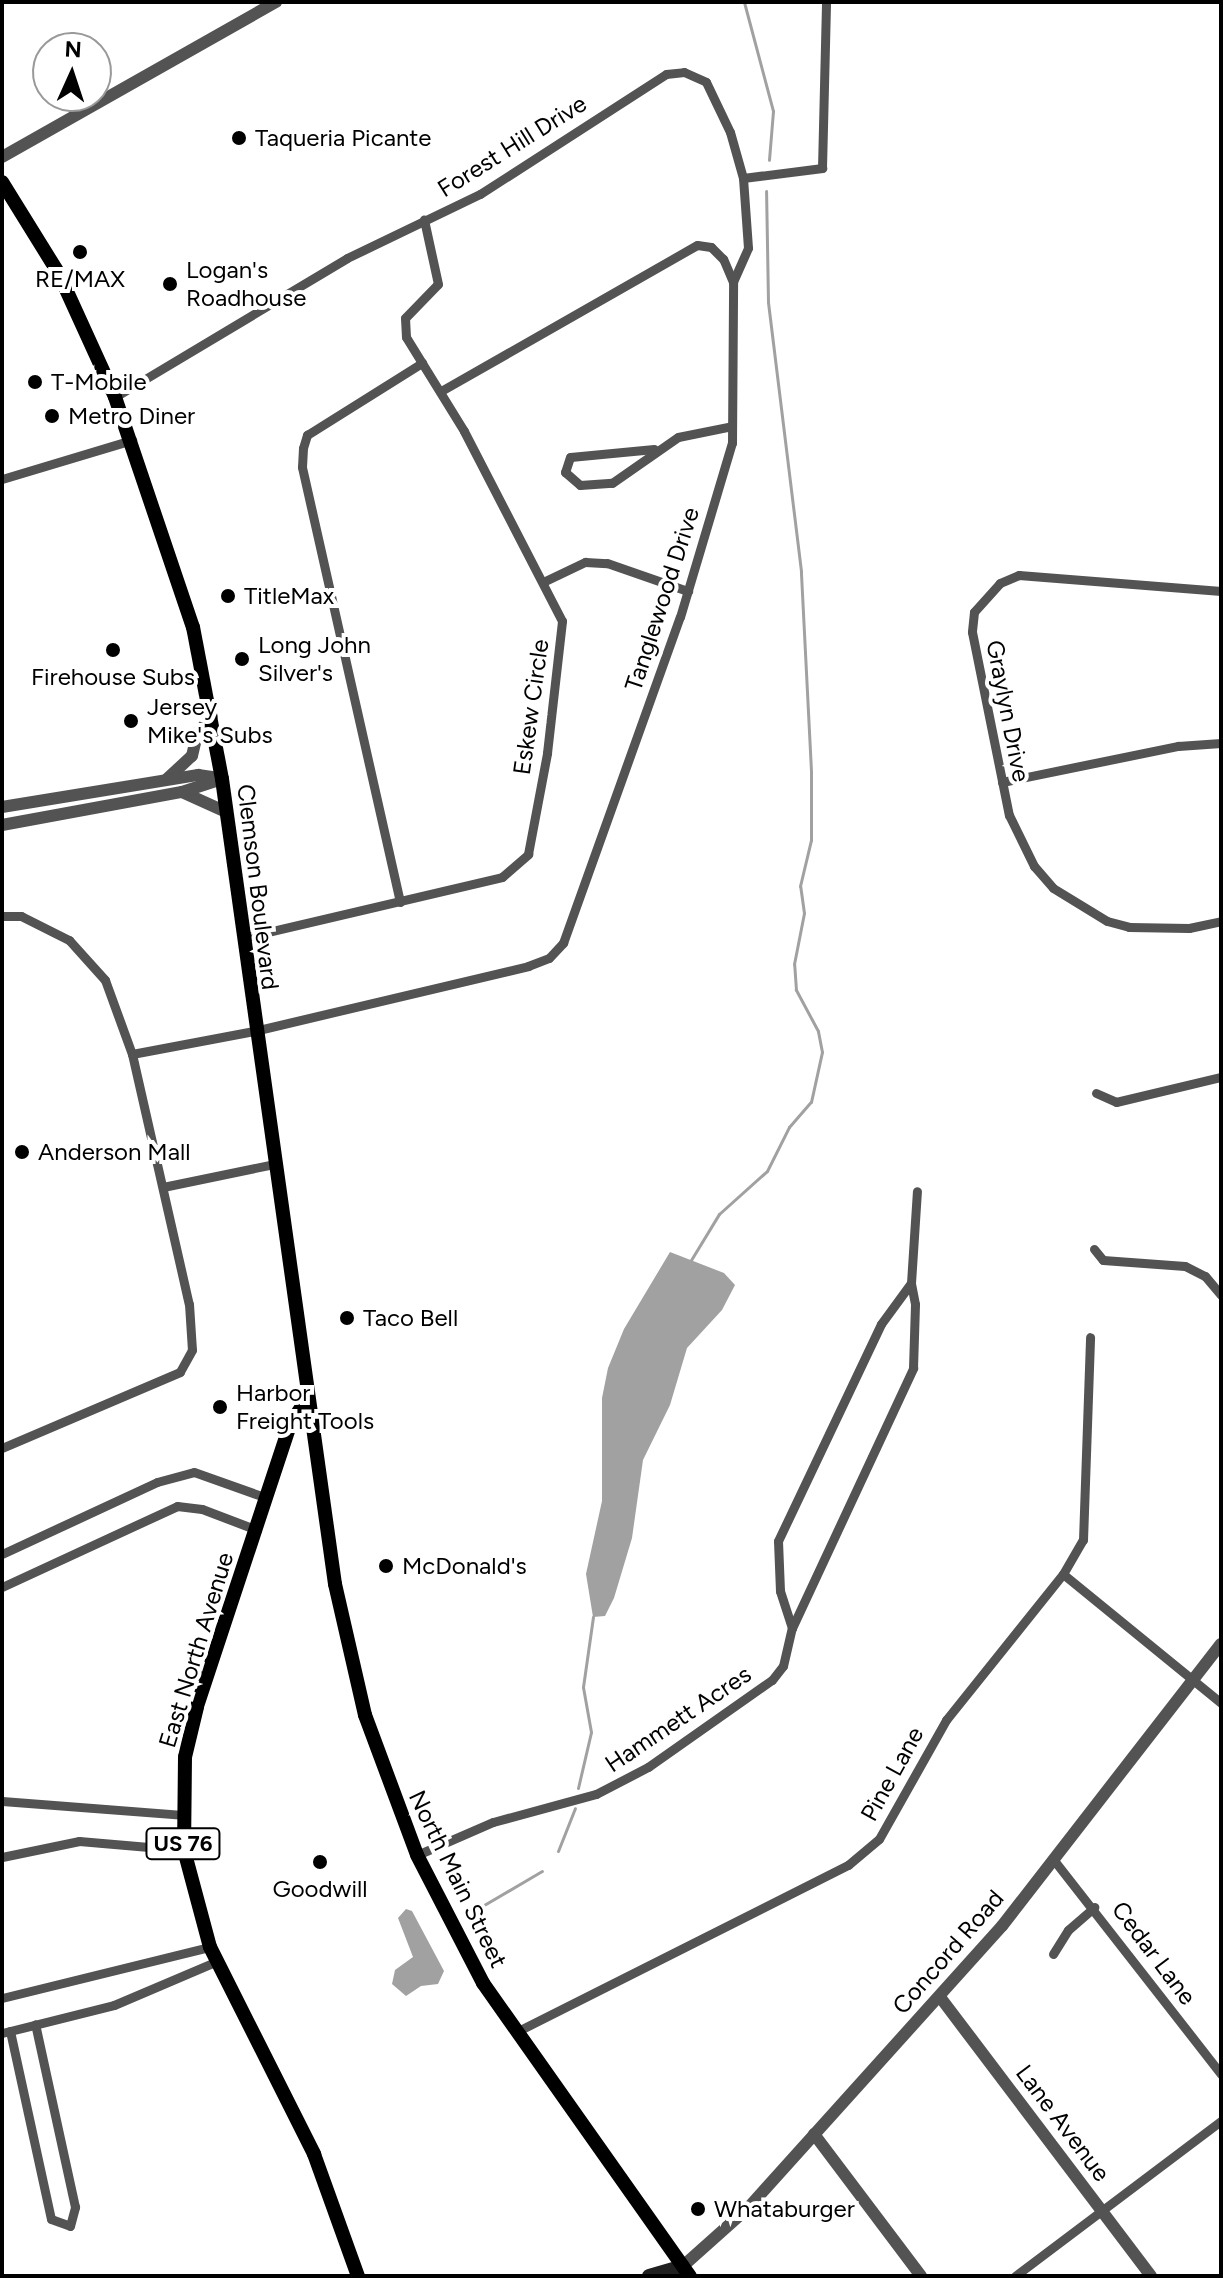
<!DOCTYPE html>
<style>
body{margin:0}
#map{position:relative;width:1223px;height:2278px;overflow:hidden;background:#fff;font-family:Figtree,sans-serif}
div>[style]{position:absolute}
.water>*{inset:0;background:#a1a1a1}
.stream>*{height:3px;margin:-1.5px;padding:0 1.5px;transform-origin:1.5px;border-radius:1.5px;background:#a1a1a1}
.minor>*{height:9px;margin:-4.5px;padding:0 4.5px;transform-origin:4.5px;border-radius:4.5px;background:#535353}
.tertiary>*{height:12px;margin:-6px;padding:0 6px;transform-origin:6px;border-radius:6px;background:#535353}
.secondary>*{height:14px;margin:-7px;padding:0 7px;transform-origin:7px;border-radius:7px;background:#202020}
.primary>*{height:14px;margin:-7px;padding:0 7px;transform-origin:7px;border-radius:7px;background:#000}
.dots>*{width:22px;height:22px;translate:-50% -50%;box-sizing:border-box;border:4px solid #fff;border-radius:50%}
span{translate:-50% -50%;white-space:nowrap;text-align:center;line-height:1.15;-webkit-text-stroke:8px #fff;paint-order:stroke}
.shield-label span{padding:2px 6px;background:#fff;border:2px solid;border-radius:6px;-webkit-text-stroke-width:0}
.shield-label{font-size:22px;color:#000;font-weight:700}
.poi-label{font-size:24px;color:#000}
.left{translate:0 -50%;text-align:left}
.street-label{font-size:24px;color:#000}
.frame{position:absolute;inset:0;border:4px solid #000;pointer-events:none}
.north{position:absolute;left:32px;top:32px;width:80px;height:80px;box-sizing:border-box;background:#fff;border:2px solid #999;border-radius:50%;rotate:3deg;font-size:22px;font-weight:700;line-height:32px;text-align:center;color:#000}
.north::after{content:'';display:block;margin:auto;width:28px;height:36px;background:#000;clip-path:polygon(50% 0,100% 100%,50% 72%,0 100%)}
</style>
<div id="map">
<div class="water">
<div style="clip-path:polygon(670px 1252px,724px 1273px,735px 1285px,722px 1310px,687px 1348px,670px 1405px,643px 1460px,632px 1538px,614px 1598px,605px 1616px,593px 1617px,586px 1574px,602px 1501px,602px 1398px,608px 1368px,624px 1329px)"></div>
<div style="clip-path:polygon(406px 1909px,412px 1911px,444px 1971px,438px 1984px,421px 1986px,406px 1996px,392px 1984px,395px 1970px,413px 1957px,398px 1918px)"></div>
</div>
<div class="stream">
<div style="left:744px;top:2px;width:113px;rotate:75.1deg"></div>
<div style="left:773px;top:111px;width:49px;rotate:94.7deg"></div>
<div style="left:691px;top:1260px;width:54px;rotate:-58.7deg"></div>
<div style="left:719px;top:1214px;width:64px;rotate:-41.9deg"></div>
<div style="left:767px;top:1171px;width:49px;rotate:-63.4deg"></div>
<div style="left:789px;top:1127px;width:33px;rotate:-49deg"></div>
<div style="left:811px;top:1102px;width:51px;rotate:-77.6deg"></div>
<div style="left:822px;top:1052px;width:21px;rotate:-101deg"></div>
<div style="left:818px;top:1031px;width:47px;rotate:-118.2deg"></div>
<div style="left:796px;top:990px;width:26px;rotate:-94deg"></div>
<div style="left:794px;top:964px;width:52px;rotate:-78.9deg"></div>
<div style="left:804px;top:913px;width:27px;rotate:-98deg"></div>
<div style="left:800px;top:886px;width:47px;rotate:-76.6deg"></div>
<div style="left:811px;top:840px;width:69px;rotate:-90deg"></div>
<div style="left:811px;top:771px;width:200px;rotate:-92.9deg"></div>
<div style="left:801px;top:571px;width:271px;rotate:-97deg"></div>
<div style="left:768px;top:302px;width:111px;rotate:-91deg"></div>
<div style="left:578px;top:1788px;width:57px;rotate:-76.9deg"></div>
<div style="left:591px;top:1732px;width:46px;rotate:-100.1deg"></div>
<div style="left:583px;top:1687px;width:71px;rotate:-81.9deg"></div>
<div style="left:558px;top:1851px;width:46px;rotate:-68.4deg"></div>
<div style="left:472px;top:1912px;width:81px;rotate:-30.4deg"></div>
</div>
<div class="minor">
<div style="left:743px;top:178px;width:80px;rotate:-7.2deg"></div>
<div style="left:822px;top:168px;width:166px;rotate:-88.6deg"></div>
<div style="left:115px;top:397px;width:270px;rotate:-30.9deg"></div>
<div style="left:347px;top:258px;width:148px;rotate:-25.7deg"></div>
<div style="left:480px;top:194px;width:221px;rotate:-32.8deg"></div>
<div style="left:666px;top:74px;width:18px;rotate:-6deg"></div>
<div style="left:684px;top:72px;width:24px;rotate:24deg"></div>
<div style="left:706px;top:82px;width:55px;rotate:64.4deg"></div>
<div style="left:730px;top:132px;width:48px;rotate:74.2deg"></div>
<div style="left:743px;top:178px;width:70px;rotate:85.9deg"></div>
<div style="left:748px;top:248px;width:37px;rotate:114deg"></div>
<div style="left:654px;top:449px;width:84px;rotate:174.6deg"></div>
<div style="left:570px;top:457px;width:16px;rotate:108deg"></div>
<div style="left:565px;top:472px;width:20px;rotate:41deg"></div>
<div style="left:580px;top:485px;width:32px;rotate:-4deg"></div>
<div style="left:612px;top:483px;width:80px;rotate:-34.9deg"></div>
<div style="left:678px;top:437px;width:55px;rotate:-11.5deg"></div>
<div style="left:2px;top:479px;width:136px;rotate:-16.7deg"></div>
<div style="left:543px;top:582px;width:47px;rotate:-25.5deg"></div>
<div style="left:585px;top:562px;width:22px;rotate:3deg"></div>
<div style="left:607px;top:563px;width:86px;rotate:19.1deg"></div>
<div style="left:1221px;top:591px;width:203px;rotate:-175.5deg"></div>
<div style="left:1019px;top:575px;width:21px;rotate:157deg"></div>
<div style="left:1000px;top:583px;width:39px;rotate:132deg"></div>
<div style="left:974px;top:612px;width:20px;rotate:96deg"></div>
<div style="left:972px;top:632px;width:187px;rotate:78.6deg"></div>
<div style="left:1009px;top:815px;width:57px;rotate:63.9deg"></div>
<div style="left:1034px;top:866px;width:29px;rotate:49deg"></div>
<div style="left:1053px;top:888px;width:63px;rotate:31.4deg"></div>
<div style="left:1107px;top:921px;width:23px;rotate:15deg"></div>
<div style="left:1129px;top:927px;width:60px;rotate:1deg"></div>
<div style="left:1189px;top:928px;width:33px;rotate:-12deg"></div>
<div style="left:1002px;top:782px;width:180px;rotate:-11.6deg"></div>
<div style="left:1178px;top:746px;width:43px;rotate:-4deg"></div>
<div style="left:400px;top:902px;width:446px;rotate:-102.7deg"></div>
<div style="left:302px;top:467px;width:19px;rotate:-87deg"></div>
<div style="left:303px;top:448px;width:14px;rotate:-73deg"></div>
<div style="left:307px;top:435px;width:136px;rotate:-32.1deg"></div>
<div style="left:2px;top:916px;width:19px"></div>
<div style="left:21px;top:916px;width:54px;rotate:26.6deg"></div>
<div style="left:69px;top:940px;width:54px;rotate:48deg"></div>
<div style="left:105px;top:980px;width:79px;rotate:70deg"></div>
<div style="left:132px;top:1054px;width:256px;rotate:77.2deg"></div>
<div style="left:189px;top:1304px;width:46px;rotate:86.3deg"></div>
<div style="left:192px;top:1350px;width:25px;rotate:119deg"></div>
<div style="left:180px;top:1372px;width:194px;rotate:156.9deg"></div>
<div style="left:242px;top:938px;width:267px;rotate:-13.2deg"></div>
<div style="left:502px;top:877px;width:35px;rotate:-41deg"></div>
<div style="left:528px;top:854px;width:103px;rotate:-79.3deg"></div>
<div style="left:547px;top:753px;width:133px;rotate:-83.5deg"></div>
<div style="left:562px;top:621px;width:214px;rotate:-117.3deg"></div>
<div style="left:464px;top:431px;width:110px;rotate:-121.7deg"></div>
<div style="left:406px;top:337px;width:19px;rotate:-93deg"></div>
<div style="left:405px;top:318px;width:47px;rotate:-45.9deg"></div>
<div style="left:438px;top:284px;width:66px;rotate:-102.3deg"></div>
<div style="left:132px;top:1054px;width:124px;rotate:-10.7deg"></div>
<div style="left:254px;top:1031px;width:282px;rotate:-13.3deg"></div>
<div style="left:528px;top:966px;width:22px;rotate:-21deg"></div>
<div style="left:549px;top:958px;width:21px;rotate:-47deg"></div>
<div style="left:563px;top:943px;width:346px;rotate:-70.3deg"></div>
<div style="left:680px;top:617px;width:182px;rotate:-73.4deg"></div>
<div style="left:732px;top:443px;width:161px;rotate:-89.6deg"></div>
<div style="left:733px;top:282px;width:25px;rotate:-113deg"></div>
<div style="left:723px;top:259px;width:17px;rotate:-135deg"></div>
<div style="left:711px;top:247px;width:14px;rotate:-172deg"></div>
<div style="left:697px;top:245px;width:295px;rotate:150.3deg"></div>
<div style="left:1096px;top:1093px;width:22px;rotate:24deg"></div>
<div style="left:1116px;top:1102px;width:108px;rotate:-13.4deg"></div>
<div style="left:163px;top:1187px;width:113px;rotate:-11.7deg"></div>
<div style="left:1094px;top:1249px;width:14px;rotate:51deg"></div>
<div style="left:1103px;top:1260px;width:82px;rotate:4.2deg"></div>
<div style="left:1185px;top:1266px;width:22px;rotate:27deg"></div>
<div style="left:1205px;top:1276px;width:25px;rotate:50deg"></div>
<div style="left:911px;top:1283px;width:51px;rotate:126.2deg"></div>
<div style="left:881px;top:1324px;width:240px;rotate:115.4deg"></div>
<div style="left:778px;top:1541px;width:50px;rotate:87.7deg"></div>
<div style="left:780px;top:1591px;width:39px;rotate:72deg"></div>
<div style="left:792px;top:1628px;width:287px;rotate:-65deg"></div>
<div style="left:913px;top:1368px;width:64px;rotate:-88.2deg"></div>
<div style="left:915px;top:1304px;width:21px;rotate:-101deg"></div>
<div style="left:911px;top:1283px;width:92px;rotate:-86.3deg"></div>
<div style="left:2px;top:1554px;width:171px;rotate:-24.9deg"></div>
<div style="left:157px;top:1482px;width:38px;rotate:-15deg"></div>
<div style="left:194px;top:1472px;width:77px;rotate:19.6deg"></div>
<div style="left:1063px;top:1574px;width:204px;rotate:39.2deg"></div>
<div style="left:2px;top:1587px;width:193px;rotate:-24.8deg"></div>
<div style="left:177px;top:1506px;width:25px;rotate:7deg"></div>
<div style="left:202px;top:1509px;width:59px;rotate:20.9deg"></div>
<div style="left:2px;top:1801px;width:181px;rotate:4.4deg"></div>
<div style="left:417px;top:1855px;width:83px;rotate:-23.5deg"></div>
<div style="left:493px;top:1822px;width:107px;rotate:-15.2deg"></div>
<div style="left:596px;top:1794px;width:59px;rotate:-27.4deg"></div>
<div style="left:648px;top:1767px;width:151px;rotate:-35.1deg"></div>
<div style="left:772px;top:1680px;width:18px;rotate:-52deg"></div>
<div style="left:783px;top:1666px;width:39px;rotate:-77deg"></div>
<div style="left:2px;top:1857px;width:79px;rotate:-11.7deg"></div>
<div style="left:79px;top:1841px;width:105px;rotate:4.9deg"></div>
<div style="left:1053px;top:1859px;width:273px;rotate:52deg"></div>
<div style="left:1053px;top:1954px;width:28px;rotate:-58deg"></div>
<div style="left:1068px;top:1930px;width:35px;rotate:-41deg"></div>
<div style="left:2px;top:1998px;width:214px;rotate:-13.8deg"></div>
<div style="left:10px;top:2031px;width:192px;rotate:77.7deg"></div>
<div style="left:51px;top:2219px;width:20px;rotate:20deg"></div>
<div style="left:70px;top:2226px;width:20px;rotate:-75deg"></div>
<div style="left:75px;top:2207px;width:187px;rotate:-102.3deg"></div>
<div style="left:516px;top:2032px;width:372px;rotate:-26.7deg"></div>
<div style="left:848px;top:1865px;width:40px;rotate:-40deg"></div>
<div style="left:879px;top:1839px;width:137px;rotate:-60.6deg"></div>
<div style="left:946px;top:1720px;width:187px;rotate:-51.3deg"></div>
<div style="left:1063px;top:1574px;width:39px;rotate:-60deg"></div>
<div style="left:1083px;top:1540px;width:203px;rotate:-88deg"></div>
<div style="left:2px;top:2033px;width:115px;rotate:-14deg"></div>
<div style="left:114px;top:2005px;width:112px;rotate:-23.1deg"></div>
<div style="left:1015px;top:2276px;width:258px;rotate:-37deg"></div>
</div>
<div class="tertiary">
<div style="left:2px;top:157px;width:315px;rotate:-29.5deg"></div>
<div style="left:167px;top:779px;width:34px;rotate:-43deg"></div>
<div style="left:192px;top:756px;width:23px;rotate:-77deg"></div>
<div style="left:197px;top:734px;width:23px;rotate:-50deg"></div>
<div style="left:182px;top:792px;width:48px;rotate:24.4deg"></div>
<div style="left:2px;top:807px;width:199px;rotate:-9.3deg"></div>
<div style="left:198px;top:775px;width:21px;rotate:8deg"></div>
<div style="left:2px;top:825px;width:183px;rotate:-10.4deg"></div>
<div style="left:182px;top:792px;width:42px;rotate:-18deg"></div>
<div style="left:940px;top:1997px;width:350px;rotate:52.9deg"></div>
<div style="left:814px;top:2134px;width:178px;rotate:53deg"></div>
<div style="left:683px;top:2266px;width:89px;rotate:-41.8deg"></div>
<div style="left:749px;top:2207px;width:378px;rotate:-48deg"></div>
<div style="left:1002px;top:1926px;width:357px;rotate:-52.2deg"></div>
</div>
<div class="secondary">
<div style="left:649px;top:2276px;width:35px;rotate:-16deg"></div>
</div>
<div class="primary">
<div style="left:2px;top:182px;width:108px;rotate:58.2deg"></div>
<div style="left:59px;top:274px;width:135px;rotate:65.5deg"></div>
<div style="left:115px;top:397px;width:243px;rotate:71.3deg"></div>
<div style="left:193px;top:627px;width:155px;rotate:79.2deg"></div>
<div style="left:222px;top:779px;width:813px;rotate:82.01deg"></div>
<div style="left:335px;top:1584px;width:134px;rotate:77.1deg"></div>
<div style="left:365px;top:1715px;width:149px;rotate:69.6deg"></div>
<div style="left:417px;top:1855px;width:144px;rotate:62.7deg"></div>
<div style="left:483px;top:1983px;width:359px;rotate:54.8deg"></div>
<div style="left:308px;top:1397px;width:33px;rotate:123deg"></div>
<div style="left:290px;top:1425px;width:297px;rotate:108.3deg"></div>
<div style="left:197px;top:1707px;width:51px;rotate:103.5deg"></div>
<div style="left:185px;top:1757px;width:93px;rotate:90.6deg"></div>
<div style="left:184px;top:1850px;width:100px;rotate:75deg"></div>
<div style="left:210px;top:1947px;width:232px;rotate:63.3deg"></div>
<div style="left:314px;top:2154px;width:130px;rotate:70.2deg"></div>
</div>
<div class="dots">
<div style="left:239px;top:138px;background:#000"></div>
<div style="left:80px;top:252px;background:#000"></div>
<div style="left:170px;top:284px;background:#000"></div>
<div style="left:35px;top:382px;background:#000"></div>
<div style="left:52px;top:416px;background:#000"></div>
<div style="left:228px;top:596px;background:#000"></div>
<div style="left:113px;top:650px;background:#000"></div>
<div style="left:242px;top:659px;background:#000"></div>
<div style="left:131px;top:721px;background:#000"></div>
<div style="left:22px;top:1152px;background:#000"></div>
<div style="left:347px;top:1318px;background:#000"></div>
<div style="left:220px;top:1407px;background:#000"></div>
<div style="left:386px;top:1566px;background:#000"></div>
<div style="left:320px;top:1862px;background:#000"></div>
<div style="left:698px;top:2209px;background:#000"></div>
</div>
<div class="shield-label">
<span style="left:183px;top:1844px">US 76</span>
</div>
<div class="poi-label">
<span class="left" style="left:255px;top:138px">Taqueria Picante</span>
<span class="left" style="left:186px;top:284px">Logan's<br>Roadhouse</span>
<span style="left:80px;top:279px">RE/MAX</span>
<span class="left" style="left:51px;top:382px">T-Mobile</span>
<span class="left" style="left:68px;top:416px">Metro Diner</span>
<span class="left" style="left:244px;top:596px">TitleMax</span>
<span class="left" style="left:258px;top:659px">Long John<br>Silver's</span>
<span style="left:113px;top:677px">Firehouse Subs</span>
<span class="left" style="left:147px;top:721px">Jersey<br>Mike's Subs</span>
<span class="left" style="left:38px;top:1152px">Anderson Mall</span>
<span class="left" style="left:363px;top:1318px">Taco Bell</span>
<span class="left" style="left:236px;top:1407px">Harbor<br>Freight Tools</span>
<span class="left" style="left:402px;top:1566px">McDonald's</span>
<span style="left:320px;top:1889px">Goodwill</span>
<span class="left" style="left:714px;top:2209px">Whataburger</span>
</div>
<div class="street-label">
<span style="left:512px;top:146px;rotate:-32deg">Forest Hill Drive</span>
<span style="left:662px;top:599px;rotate:-72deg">Tanglewood Drive</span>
<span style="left:531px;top:707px;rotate:-82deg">Eskew Circle</span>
<span style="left:1008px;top:711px;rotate:79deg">Graylyn Drive</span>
<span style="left:258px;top:887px;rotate:83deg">Clemson Boulevard</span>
<span style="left:196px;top:1650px;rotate:-73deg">East North Avenue</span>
<span style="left:678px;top:1719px;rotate:-34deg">Hammett Acres</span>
<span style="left:892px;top:1774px;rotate:-61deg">Pine Lane</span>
<span style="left:458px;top:1879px;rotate:64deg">North Main Street</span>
<span style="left:948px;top:1952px;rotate:-49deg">Concord Road</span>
<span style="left:1154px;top:1953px;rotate:53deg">Cedar Lane</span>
<span style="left:1063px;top:2123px;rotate:53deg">Lane Avenue</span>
</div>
<div class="frame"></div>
<div class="north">N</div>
</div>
